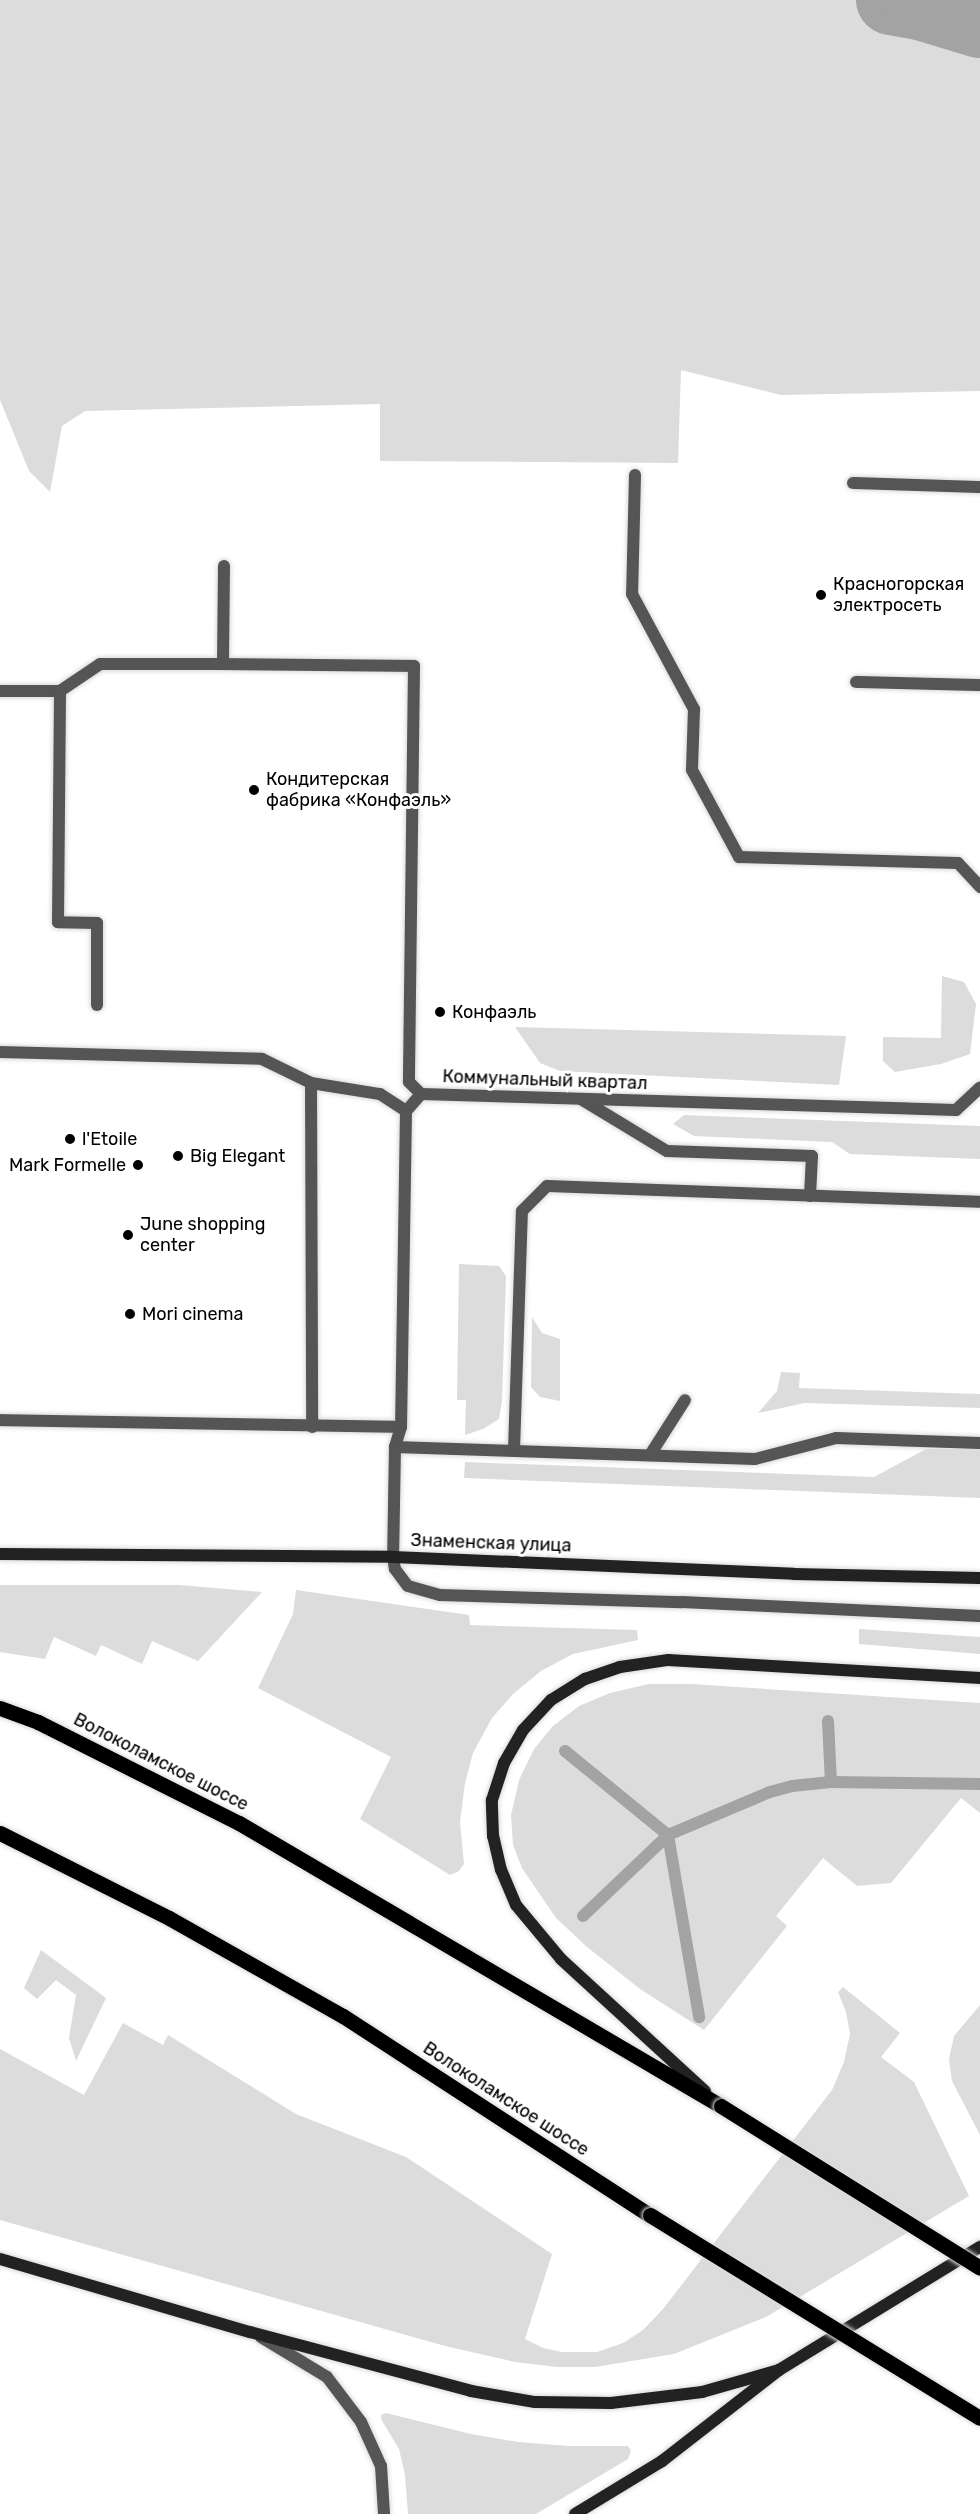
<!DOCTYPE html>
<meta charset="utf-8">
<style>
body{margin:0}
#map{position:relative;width:980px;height:2514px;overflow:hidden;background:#fff;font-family:Rubik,sans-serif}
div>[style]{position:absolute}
.green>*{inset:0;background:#dcdcdc}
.stream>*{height:12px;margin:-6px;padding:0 6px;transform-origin:6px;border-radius:6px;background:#a3a3a3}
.river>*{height:70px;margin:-35px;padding:0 35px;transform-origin:35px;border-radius:35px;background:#a3a3a3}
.roads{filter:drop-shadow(0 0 2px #dbdbdb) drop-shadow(0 0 2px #dbdbdb)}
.service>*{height:12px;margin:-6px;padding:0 6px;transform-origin:6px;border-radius:6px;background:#555}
.minor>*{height:12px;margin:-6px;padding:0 6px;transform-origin:6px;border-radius:6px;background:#555}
.tertiary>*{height:12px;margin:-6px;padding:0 6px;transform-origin:6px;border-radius:6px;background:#555}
.secondary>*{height:12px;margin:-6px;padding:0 6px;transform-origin:6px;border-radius:6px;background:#222}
.primary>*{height:15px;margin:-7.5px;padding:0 7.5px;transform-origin:7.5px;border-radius:7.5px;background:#000}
.bridges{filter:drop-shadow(0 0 2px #dbdbdb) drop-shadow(0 0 2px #dbdbdb)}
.primary-bridge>*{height:15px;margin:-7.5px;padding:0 7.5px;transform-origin:7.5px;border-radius:7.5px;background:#000}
.dots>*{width:16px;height:16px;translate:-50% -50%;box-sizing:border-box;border:3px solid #fff;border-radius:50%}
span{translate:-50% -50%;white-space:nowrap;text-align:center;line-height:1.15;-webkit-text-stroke:6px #fff;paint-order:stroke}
.poi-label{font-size:18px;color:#000}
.left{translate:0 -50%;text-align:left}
.right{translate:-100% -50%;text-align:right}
.street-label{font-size:18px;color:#000}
</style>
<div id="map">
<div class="green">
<div style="clip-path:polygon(0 0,980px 0,980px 391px,781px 395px,681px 370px,678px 463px,380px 461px,380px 404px,85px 411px,62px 426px,50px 492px,29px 471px,0 400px)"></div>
<div style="clip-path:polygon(942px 976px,964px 982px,976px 1004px,970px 1054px,941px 1064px,895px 1072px,883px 1061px,883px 1037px,941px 1038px)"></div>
<div style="clip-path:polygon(515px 1027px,846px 1036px,839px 1085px,560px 1071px,540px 1063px)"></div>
<div style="clip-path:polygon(684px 1115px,980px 1126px,980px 1159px,850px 1154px,832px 1142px,694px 1136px,673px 1124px)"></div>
<div style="clip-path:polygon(459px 1264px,499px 1266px,506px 1276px,502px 1401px,499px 1419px,483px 1429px,465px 1435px,466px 1400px,457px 1400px)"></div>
<div style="clip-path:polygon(532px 1317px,542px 1333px,560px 1339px,560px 1401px,540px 1397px,531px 1387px)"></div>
<div style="clip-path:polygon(781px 1372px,800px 1373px,799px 1388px,980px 1394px,980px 1408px,805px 1403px,758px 1413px,777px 1391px)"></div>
<div style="clip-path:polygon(926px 1449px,980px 1449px,980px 1498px,464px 1478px,465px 1462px,874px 1477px)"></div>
<div style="clip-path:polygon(0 1585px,179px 1585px,262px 1592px,198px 1661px,152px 1641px,142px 1664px,101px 1645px,96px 1656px,54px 1637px,45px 1659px,0 1652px)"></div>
<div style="clip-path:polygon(296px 1590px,469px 1615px,470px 1625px,637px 1630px,638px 1640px,573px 1654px,541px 1671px,513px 1694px,492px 1718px,473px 1753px,465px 1783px,460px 1822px,464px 1864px,459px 1871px,450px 1875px,360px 1819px,391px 1757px,258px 1688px,293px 1614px)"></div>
<div style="clip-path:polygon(859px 1629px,980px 1637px,980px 1654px,859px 1644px)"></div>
<div style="clip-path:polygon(649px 1684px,691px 1684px,980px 1703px,980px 1813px,961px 1798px,891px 1883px,857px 1886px,823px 1858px,776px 1916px,787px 1926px,704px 2030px,640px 1989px,587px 1947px,556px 1918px,522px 1868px,513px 1845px,511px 1815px,519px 1780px,534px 1749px,553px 1726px,579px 1706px,610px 1693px)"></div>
<div style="clip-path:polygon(41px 1950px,106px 1998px,76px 2061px,69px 2038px,76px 1995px,56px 1980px,37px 1999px,24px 1988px)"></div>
<div style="clip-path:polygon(843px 1987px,900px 2033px,881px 2057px,914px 2082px,969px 2196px,766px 2317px,674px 2354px,595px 2367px,557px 2367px,515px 2362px,445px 2346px,0 2220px,0 2049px,84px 2095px,123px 2023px,163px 2045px,168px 2035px,296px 2114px,406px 2157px,552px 2254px,525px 2339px,543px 2348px,562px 2352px,597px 2352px,623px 2343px,643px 2330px,663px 2309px,832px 2090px,844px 2062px,850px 2034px,846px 2012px,838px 1992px)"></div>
<div style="clip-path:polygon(980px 2005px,980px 2135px,952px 2081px,949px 2059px,954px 2036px)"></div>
<div style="clip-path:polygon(386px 2413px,471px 2434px,518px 2442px,568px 2446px,628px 2446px,631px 2451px,628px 2459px,536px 2514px,408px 2514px,405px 2475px,399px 2449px,381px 2419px,381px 2415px)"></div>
</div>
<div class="stream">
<div style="left:828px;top:1721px;width:61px;rotate:87.2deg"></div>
<div style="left:565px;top:1751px;width:133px;rotate:39.2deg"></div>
<div style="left:668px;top:1835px;width:185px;rotate:80.3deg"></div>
<div style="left:583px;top:1916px;width:117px;rotate:-43.6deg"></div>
<div style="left:668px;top:1835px;width:111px;rotate:-22.9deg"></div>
<div style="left:770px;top:1792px;width:23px;rotate:-15deg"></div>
<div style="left:792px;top:1786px;width:39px;rotate:-6deg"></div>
<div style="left:831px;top:1782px;width:149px;rotate:0.8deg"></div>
</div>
<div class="river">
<div style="left:891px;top:0;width:29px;rotate:10deg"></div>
<div style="left:920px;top:5px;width:63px;rotate:16.7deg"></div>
</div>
<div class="roads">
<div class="service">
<div style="left:635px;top:475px;width:119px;rotate:91.4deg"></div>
<div style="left:632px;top:594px;width:131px;rotate:61.7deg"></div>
<div style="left:694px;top:709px;width:61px;rotate:91.9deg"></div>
<div style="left:692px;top:770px;width:99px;rotate:61.6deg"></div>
<div style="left:739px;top:857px;width:219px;rotate:1.6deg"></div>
<div style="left:958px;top:863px;width:33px;rotate:47deg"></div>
<div style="left:853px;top:483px;width:127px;rotate:1.8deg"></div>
<div style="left:224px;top:566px;width:98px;rotate:90.6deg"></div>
<div style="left:223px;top:664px;width:191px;rotate:0.6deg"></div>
<div style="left:414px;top:666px;width:416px;rotate:90.7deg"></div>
<div style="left:409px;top:1082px;width:17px;rotate:45deg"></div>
<div style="left:856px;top:682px;width:124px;rotate:1.4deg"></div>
<div style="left:0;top:691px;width:60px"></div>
<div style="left:97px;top:1005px;width:82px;rotate:-90deg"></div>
<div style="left:97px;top:923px;width:39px;rotate:-179deg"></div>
<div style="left:58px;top:922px;width:231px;rotate:-89.5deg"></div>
<div style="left:60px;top:691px;width:48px;rotate:-34deg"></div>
<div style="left:100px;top:664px;width:123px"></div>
<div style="left:0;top:1052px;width:262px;rotate:1.5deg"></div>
<div style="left:262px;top:1059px;width:55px;rotate:26.1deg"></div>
<div style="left:311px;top:1083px;width:70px;rotate:9.1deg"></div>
<div style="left:380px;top:1094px;width:31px;rotate:33deg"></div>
<div style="left:311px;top:1083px;width:344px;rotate:89.8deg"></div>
<div style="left:581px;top:1099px;width:100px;rotate:31.2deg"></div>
<div style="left:667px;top:1151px;width:145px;rotate:2deg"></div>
<div style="left:812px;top:1156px;width:40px;rotate:92.9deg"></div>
<div style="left:956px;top:1110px;width:33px;rotate:-43deg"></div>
<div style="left:0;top:1420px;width:401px;rotate:1deg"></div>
<div style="left:395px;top:1447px;width:360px;rotate:1.9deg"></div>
<div style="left:755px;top:1459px;width:84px;rotate:-14.5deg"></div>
<div style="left:836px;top:1438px;width:144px;rotate:2deg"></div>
<div style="left:514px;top:1450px;width:239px;rotate:-88.1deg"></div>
<div style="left:522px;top:1211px;width:35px;rotate:-45deg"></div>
<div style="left:547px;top:1186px;width:433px;rotate:2.1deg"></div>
<div style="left:650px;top:1455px;width:65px;rotate:-57.5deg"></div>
</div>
<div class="minor">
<div style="left:956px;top:1110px;width:535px;rotate:-178.29deg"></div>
<div style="left:421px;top:1094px;width:23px;rotate:131deg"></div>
<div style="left:406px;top:1111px;width:316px;rotate:90.9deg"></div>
<div style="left:401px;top:1427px;width:21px;rotate:107deg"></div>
<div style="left:395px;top:1447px;width:110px;rotate:91deg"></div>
<div style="left:393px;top:1557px;width:12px;rotate:81deg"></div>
<div style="left:395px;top:1569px;width:21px;rotate:53deg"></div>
<div style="left:408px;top:1586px;width:33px;rotate:16deg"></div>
<div style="left:440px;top:1595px;width:242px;rotate:1.7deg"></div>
<div style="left:682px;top:1602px;width:298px;rotate:2.7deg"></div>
</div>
<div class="tertiary">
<div style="left:261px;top:2337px;width:77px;rotate:31.2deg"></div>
<div style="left:327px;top:2377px;width:56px;rotate:52.9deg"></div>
<div style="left:361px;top:2422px;width:48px;rotate:65.6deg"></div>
<div style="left:381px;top:2466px;width:48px;rotate:86.4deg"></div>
</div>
<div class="secondary">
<div style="left:0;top:1554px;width:393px;rotate:0.4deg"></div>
<div style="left:393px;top:1557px;width:401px;rotate:2.4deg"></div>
<div style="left:794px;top:1574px;width:186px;rotate:1.2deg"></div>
<div style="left:705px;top:2091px;width:195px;rotate:-137.5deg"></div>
<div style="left:561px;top:1959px;width:70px;rotate:-129.8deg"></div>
<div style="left:516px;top:1905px;width:38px;rotate:-113deg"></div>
<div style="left:501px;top:1870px;width:35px;rotate:-103deg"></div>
<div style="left:493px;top:1836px;width:36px;rotate:-92deg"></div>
<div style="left:492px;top:1800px;width:39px;rotate:-72deg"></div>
<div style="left:504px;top:1763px;width:38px;rotate:-60deg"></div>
<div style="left:523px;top:1730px;width:41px;rotate:-47deg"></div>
<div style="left:551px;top:1700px;width:40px;rotate:-32deg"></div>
<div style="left:585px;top:1679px;width:37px;rotate:-19deg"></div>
<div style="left:620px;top:1667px;width:49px;rotate:-8.3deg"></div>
<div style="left:668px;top:1660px;width:313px;rotate:3.3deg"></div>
<div style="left:0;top:2259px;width:260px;rotate:16.3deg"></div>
<div style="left:250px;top:2332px;width:229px;rotate:14.9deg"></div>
<div style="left:471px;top:2391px;width:65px;rotate:9.8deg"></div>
<div style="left:535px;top:2402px;width:76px;rotate:0.8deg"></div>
<div style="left:611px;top:2403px;width:92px;rotate:-6.9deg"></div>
<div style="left:702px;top:2392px;width:80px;rotate:-15.9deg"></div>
<div style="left:575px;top:2514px;width:102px;rotate:-31.3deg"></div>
<div style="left:662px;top:2461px;width:148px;rotate:-37.9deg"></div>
<div style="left:779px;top:2370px;width:236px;rotate:-31.5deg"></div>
</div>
<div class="primary">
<div style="left:0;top:1708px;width:40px;rotate:20.2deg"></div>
<div style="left:38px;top:1722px;width:225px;rotate:26.7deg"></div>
<div style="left:239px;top:1823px;width:559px;rotate:30.42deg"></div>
<div style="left:0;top:1833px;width:189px;rotate:26.7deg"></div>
<div style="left:169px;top:1918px;width:200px;rotate:29.4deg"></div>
<div style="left:343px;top:2016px;width:366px;rotate:33deg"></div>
</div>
</div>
<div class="bridges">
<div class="primary-bridge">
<div style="left:721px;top:2106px;width:305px;rotate:32deg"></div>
<div style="left:650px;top:2215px;width:387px;rotate:31.6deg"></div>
</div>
</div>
<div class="dots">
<div style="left:821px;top:595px;background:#000"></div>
<div style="left:254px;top:790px;background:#000"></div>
<div style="left:440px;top:1012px;background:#000"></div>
<div style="left:70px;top:1139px;background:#000"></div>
<div style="left:178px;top:1156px;background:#000"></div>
<div style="left:138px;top:1165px;background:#000"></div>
<div style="left:128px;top:1235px;background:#000"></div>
<div style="left:130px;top:1314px;background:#000"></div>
</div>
<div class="poi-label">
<span class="left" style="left:833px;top:595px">Красногорская<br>электросеть</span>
<span class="left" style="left:266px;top:790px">Кондитерская<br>фабрика «Конфаэль»</span>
<span class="left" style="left:452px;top:1012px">Конфаэль</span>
<span class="left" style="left:82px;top:1139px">l'Etoile</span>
<span class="left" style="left:190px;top:1156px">Big Elegant</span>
<span class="right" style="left:126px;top:1165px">Mark Formelle</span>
<span class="left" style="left:140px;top:1235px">June shopping<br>center</span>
<span class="left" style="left:142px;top:1314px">Mori cinema</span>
</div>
<div class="street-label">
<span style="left:545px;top:1080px;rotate:2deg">Коммунальный квартал</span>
<span style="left:491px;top:1543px;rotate:2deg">Знаменская улица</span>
<span style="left:161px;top:1762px;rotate:27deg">Волоколамское шоссе</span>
<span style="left:506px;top:2099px;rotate:33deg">Волоколамское шоссе</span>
</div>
</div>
